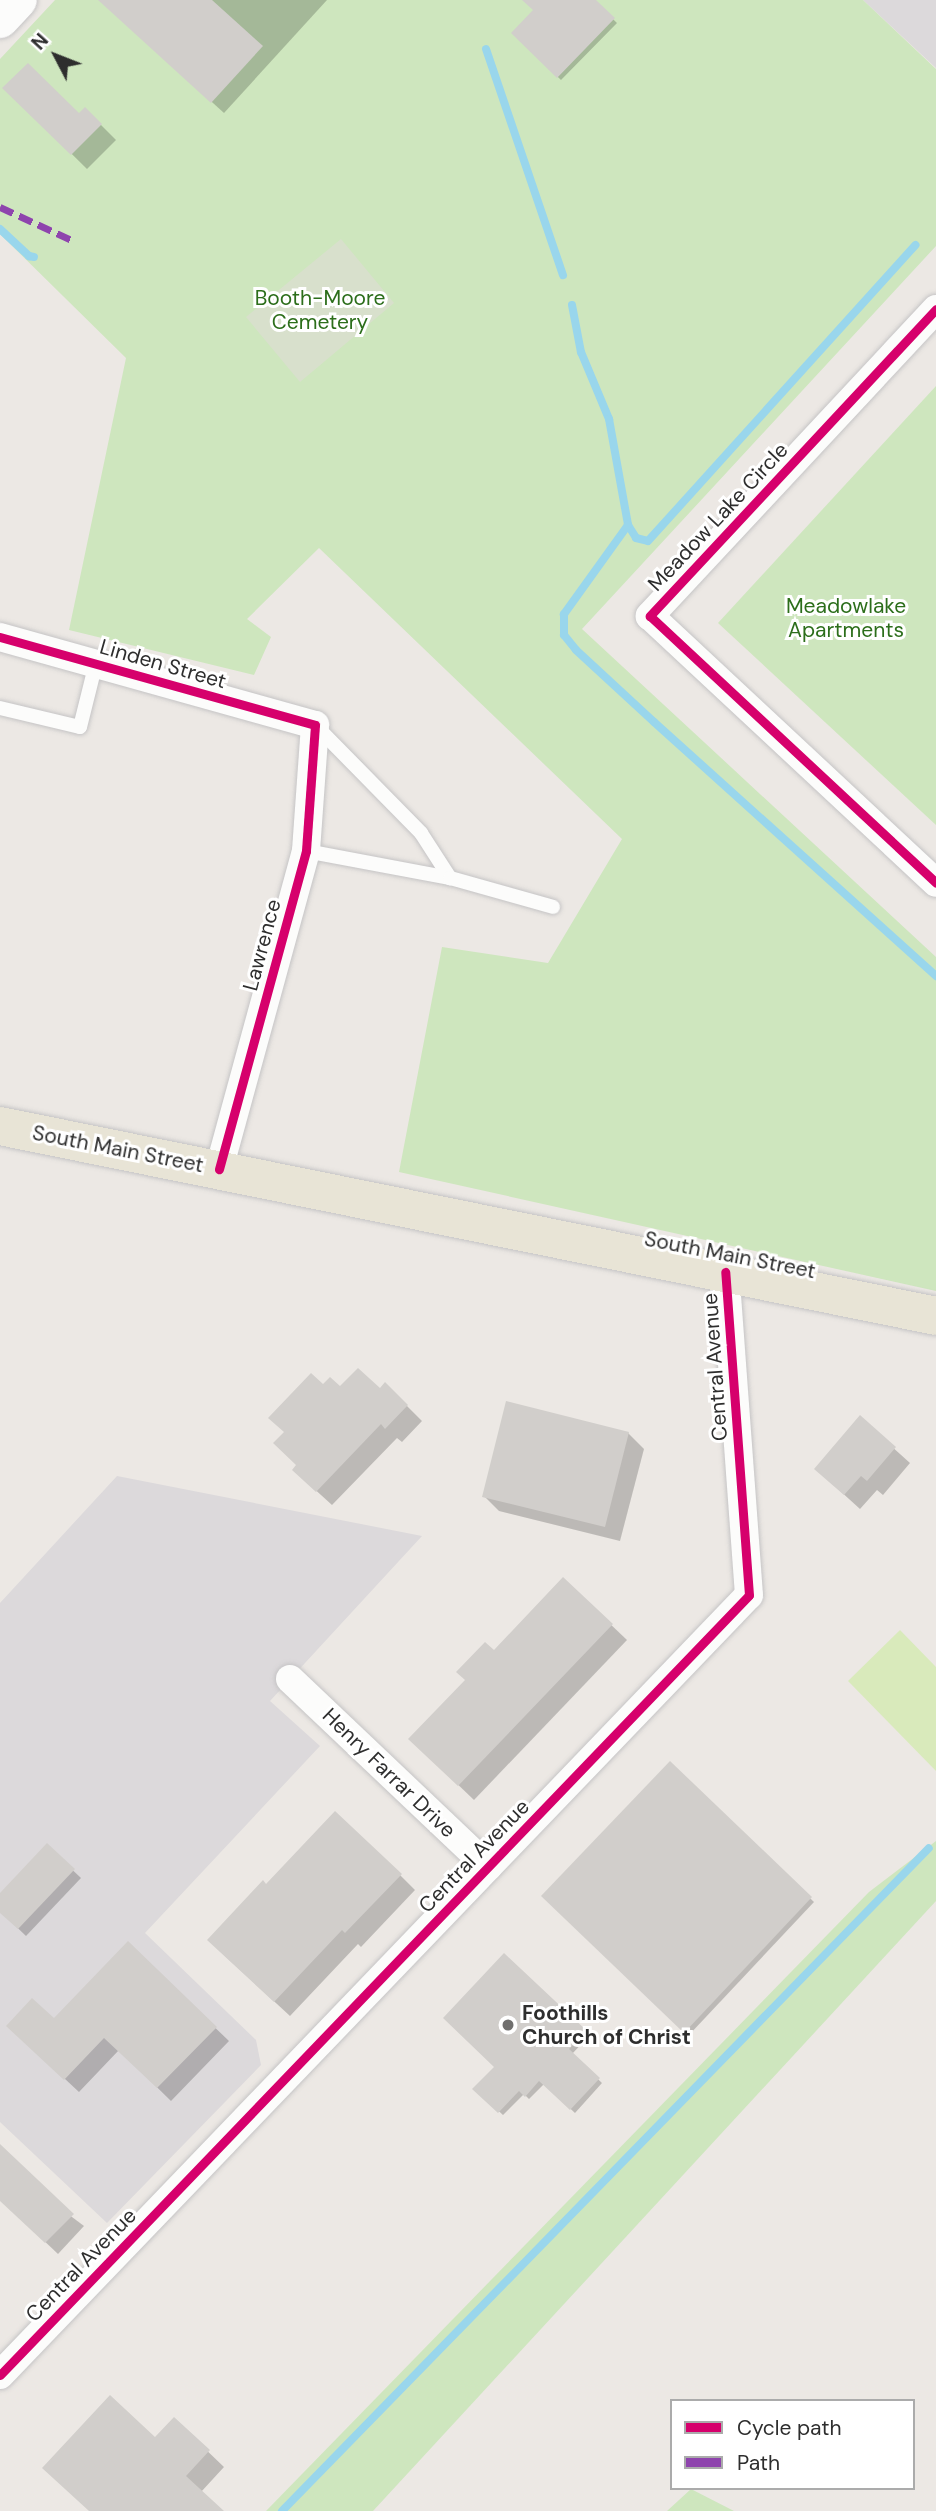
<!DOCTYPE html>
<style>
body{margin:0}
#map{position:relative;width:936px;height:2511px;overflow:hidden;background:#ece8e4;font-family:"DM Sans",sans-serif}
div>[style]{position:absolute}
.industrial>*{inset:0;background:#dcd9db}
.green>*{inset:0;background:#cee6be}
.cemetery>*{inset:0;background:#d8e0cc}
.pitch>*{inset:0;background:#d9eabb}
.shadow>*{inset:0;background:#0003}
.stream>*{height:8px;margin:-4px;padding:0 4px;transform-origin:4px;border-radius:4px;background:#99d6ec}
.building>*{inset:0;background:#d1cecb}
.roads{filter:drop-shadow(0 0 2px #c5c4c5) drop-shadow(0 0 2px #c5c4c5)}
.lane>*{height:14px;margin:-7px;padding:0 7px;transform-origin:7px;border-radius:7px;background:#fcfcfb}
.street>*{height:28px;margin:-14px;padding:0 14px;transform-origin:14px;border-radius:14px;background:#fcfcfb}
.secondary>*{height:38px;margin:-19px;padding:0 19px;transform-origin:19px;border-radius:19px;background:#fcfcfb}
.primary>*{height:38px;margin:-19px;padding:0 19px;transform-origin:19px;border-radius:19px;background:#e8e4d6}
.quiet>*{height:7px;margin-top:-3.5px;transform-origin:0;background:repeating-linear-gradient(90deg,#8e44ad 0 14px,transparent 0 21px)}
.cycleway>*{height:9px;margin:-4.5px;padding:0 4.5px;transform-origin:4.5px;border-radius:4.5px;background:#d6006c}
.dots>*{width:19px;height:19px;translate:-50% -50%;box-sizing:border-box;border:4px solid #fff;border-radius:50%}
span{translate:-50% -50%;white-space:nowrap;text-align:center;line-height:1.15;-webkit-text-stroke:6px #fff;paint-order:stroke}
.park-label{font-size:21px;color:#2c6e1b}
.street-label{font-size:21px;color:#2e2e2e}
.poi-label{font-size:21px;color:#2e2e2e;font-weight:700}
.left{translate:0 -50%;text-align:left}
.legend{position:absolute;left:670px;top:2399px;width:245px;height:91px;box-sizing:border-box;background:#fff;border:2px solid #ababab;margin:0;padding:9px 12px;list-style:none;font-size:21px;color:#2e2e2e}
.legend li{display:flex;align-items:center;gap:14px;height:35px}
.legend b{width:35px;border:2px solid #ababab}
.north{position:absolute;left:21px;top:21px;width:70px;height:70px;-webkit-text-stroke:5px #fff;paint-order:stroke;rotate:312deg;font-size:19px;font-weight:700;line-height:28px;text-align:center;color:#2e2e2e}
.north::after{content:'';display:block;margin:auto;width:24px;height:32px;background:#2e2e2e;clip-path:polygon(50% 0,100% 100%,50% 72%,0 100%)}
</style>
<div id="map">
<div class="industrial">
<div style="clip-path:polygon(863px 0,936px 0,936px 69px,936px 68px)"></div>
<div style="clip-path:polygon(117px 1476px,422px 1536px,270px 1701px,320px 1746px,145px 1933px,256px 2040px,261px 2065px,107px 2223px,0 2122px,0 1603px)"></div>
</div>
<div class="green">
<div style="clip-path:polygon(55px 0,863px 0,936px 69px,936px 246px,582px 629px,936px 957px,936px 1291px,399px 1172px,442px 947px,548px 963px,622px 839px,319px 548px,247px 619px,271px 637px,254px 675px,69px 630px,126px 358px,0 234px,0 59px)"></div>
<div style="clip-path:polygon(936px 386px,936px 825px,718px 623px)"></div>
<div style="clip-path:polygon(936px 1841px,936px 1901px,373px 2511px,266px 2511px,869px 1892px)"></div>
<div style="clip-path:polygon(691px 2489px,734px 2511px,735px 2511px,667px 2511px)"></div>
</div>
<div class="cemetery">
<div style="clip-path:polygon(341px 239px,394px 303px,300px 382px,246px 317px)"></div>
</div>
<div class="pitch">
<div style="clip-path:polygon(900px 1630px,936px 1667px,936px 1771px,848px 1681px)"></div>
</div>
<div class="shadow">
<div style="clip-path:polygon(104px 0,327px 0,224px 113px,114px 13px)"></div>
<div style="clip-path:polygon(525px 0,593px 0,617px 23px,561px 80px,513px 33px,536px 10px)"></div>
<div style="clip-path:polygon(5px 88px,79px 115px,85px 109px,116px 140px,87px 169px)"></div>
<div style="clip-path:polygon(323px 1387px,380px 1391px,407px 1406px,422px 1421px,402px 1442px,397px 1438px,332px 1505px,310px 1485px,299px 1465px)"></div>
<div style="clip-path:polygon(860px 1418px,910px 1463px,883px 1495px,877px 1490px,860px 1509px,816px 1469px)"></div>
<div style="clip-path:polygon(628px 1433px,644px 1449px,620px 1541px,499px 1511px,484px 1496px)"></div>
<div style="clip-path:polygon(563px 1579px,627px 1640px,474px 1800px,426px 1754px,494px 1653px)"></div>
<div style="clip-path:polygon(670px 1763px,814px 1902px,689px 2035px,543px 1896px)"></div>
<div style="clip-path:polygon(47px 1846px,81px 1878px,26px 1936px,0 1911px,0 1895px)"></div>
<div style="clip-path:polygon(400px 1875px,415px 1890px,361px 1947px,358px 1944px,290px 2016px,224px 1955px,266px 1886px)"></div>
<div style="clip-path:polygon(128px 1944px,229px 2041px,171px 2101px,119px 2050px,79px 2092px,22px 2039px,54px 2021px)"></div>
<div style="clip-path:polygon(504px 1955px,589px 2036px,572px 2054px,602px 2083px,575px 2113px,544px 2084px,529px 2099px,524px 2094px,503px 2115px,475px 2089px,496px 2067px)"></div>
<div style="clip-path:polygon(0 2163px,84px 2226px,58px 2254px,0 2199px)"></div>
<div style="clip-path:polygon(174px 2419px,224px 2467px,201px 2492px,221px 2511px,91px 2511px)"></div>
</div>
<div class="stream">
<div style="left:486px;top:49px;width:239px;rotate:71.2deg"></div>
<div style="left:0;top:229px;width:40px;rotate:43deg"></div>
<div style="left:29px;top:256px;width:5px;rotate:11deg"></div>
<div style="left:572px;top:305px;width:48px;rotate:79.2deg"></div>
<div style="left:581px;top:352px;width:73px;rotate:67.3deg"></div>
<div style="left:609px;top:419px;width:108px;rotate:79.8deg"></div>
<div style="left:628px;top:525px;width:15px;rotate:58deg"></div>
<div style="left:636px;top:538px;width:12px;rotate:14deg"></div>
<div style="left:648px;top:541px;width:399px;rotate:-47.9deg"></div>
<div style="left:628px;top:525px;width:110px;rotate:125.7deg"></div>
<div style="left:564px;top:614px;width:21px;rotate:90deg"></div>
<div style="left:564px;top:635px;width:19px;rotate:51deg"></div>
<div style="left:576px;top:650px;width:106px;rotate:42.7deg"></div>
<div style="left:654px;top:722px;width:380px;rotate:42deg"></div>
<div style="left:282px;top:2511px;width:926px;rotate:-45.7deg"></div>
</div>
<div class="building">
<div style="clip-path:polygon(98px 0,212px 0,263px 46px,211px 103px)"></div>
<div style="clip-path:polygon(522px 0,596px 0,615px 18px,557px 78px,511px 33px,533px 10px)"></div>
<div style="clip-path:polygon(28px 63px,79px 113px,85px 107px,102px 124px,71px 155px,2px 88px)"></div>
<div style="clip-path:polygon(358px 1368px,380px 1388px,385px 1382px,408px 1405px,385px 1429px,381px 1424px,316px 1492px,292px 1470px,296px 1465px,273px 1443px,284px 1432px,268px 1418px,311px 1373px,323px 1384px,330px 1377px,340px 1386px)"></div>
<div style="clip-path:polygon(506px 1401px,629px 1432px,605px 1527px,482px 1497px)"></div>
<div style="clip-path:polygon(860px 1415px,896px 1447px,867px 1481px,861px 1476px,844px 1495px,814px 1469px)"></div>
<div style="clip-path:polygon(563px 1577px,613px 1624px,458px 1786px,408px 1739px,465px 1680px,456px 1672px,485px 1642px,494px 1650px)"></div>
<div style="clip-path:polygon(670px 1761px,812px 1897px,684px 2033px,541px 1896px)"></div>
<div style="clip-path:polygon(335px 1811px,402px 1874px,345px 1933px,342px 1930px,274px 2002px,207px 1940px,263px 1880px,266px 1884px)"></div>
<div style="clip-path:polygon(47px 1843px,75px 1869px,18px 1929px,0 1913px,0 1893px)"></div>
<div style="clip-path:polygon(128px 1941px,217px 2027px,157px 2088px,104px 2038px,64px 2080px,6px 2026px,32px 1998px,54px 2018px)"></div>
<div style="clip-path:polygon(504px 1953px,587px 2031px,569px 2049px,600px 2078px,570px 2110px,539px 2081px,525px 2097px,519px 2091px,498px 2113px,472px 2089px,494px 2067px,443px 2018px)"></div>
<div style="clip-path:polygon(0 2144px,74px 2214px,45px 2243px,0 2201px)"></div>
<div style="clip-path:polygon(110px 2395px,155px 2437px,174px 2417px,210px 2450px,186px 2476px,224px 2511px,89px 2511px,42px 2468px)"></div>
</div>
<div class="roads">
<div class="lane">
<div style="left:0;top:708px;width:82px;rotate:13.4deg"></div>
<div style="left:80px;top:727px;width:66px;rotate:-76deg"></div>
<div style="left:316px;top:726px;width:150px;rotate:45.5deg"></div>
<div style="left:421px;top:833px;width:54px;rotate:57.2deg"></div>
<div style="left:306px;top:851px;width:147px;rotate:10.6deg"></div>
<div style="left:450px;top:878px;width:107px;rotate:15.7deg"></div>
</div>
<div class="street">
<div style="left:936px;top:309px;width:420px;rotate:133deg"></div>
<div style="left:650px;top:616px;width:391px;rotate:43deg"></div>
<div style="left:0;top:637px;width:327px;rotate:15.6deg"></div>
<div style="left:315px;top:725px;width:126px;rotate:94.1deg"></div>
<div style="left:306px;top:851px;width:330px;rotate:105.3deg"></div>
<div style="left:290px;top:1679px;width:273px;rotate:43.5deg"></div>
<div style="left:0;top:2375px;width:1081px;rotate:-46.16deg"></div>
<div style="left:749px;top:1595px;width:324px;rotate:-94.2deg"></div>
</div>
<div class="secondary">
<div style="left:0;top:19px;width:26px;rotate:-47deg"></div>
</div>
<div class="primary">
<div style="left:0;top:1126px;width:955px;rotate:11.47deg"></div>
</div>
</div>
<div class="quiet">
<div style="left:0;top:207px;width:81px;rotate:24.7deg"></div>
</div>
<div class="cycleway">
<div style="left:936px;top:309px;width:420px;rotate:133deg"></div>
<div style="left:650px;top:616px;width:391px;rotate:43deg"></div>
<div style="left:0;top:637px;width:327px;rotate:15.6deg"></div>
<div style="left:315px;top:725px;width:126px;rotate:94.1deg"></div>
<div style="left:306px;top:851px;width:330px;rotate:105.3deg"></div>
<div style="left:0;top:2375px;width:1081px;rotate:-46.16deg"></div>
<div style="left:749px;top:1595px;width:324px;rotate:-94.2deg"></div>
</div>
<div class="dots">
<div style="left:508px;top:2025px;background:#706f6e"></div>
</div>
<div class="park-label">
<span style="left:320px;top:310px">Booth-Moore<br>Cemetery</span>
<span style="left:846px;top:618px">Meadowlake<br>Apartments</span>
</div>
<div class="street-label">
<span style="left:718px;top:517px;rotate:-47deg">Meadow Lake Circle</span>
<span style="left:163px;top:664px;rotate:16deg">Linden Street</span>
<span style="left:262px;top:945px;rotate:-75deg">Lawrence</span>
<span style="left:118px;top:1149px;rotate:11deg">South Main Street</span>
<span style="left:730px;top:1255px;rotate:11deg">South Main Street</span>
<span style="left:715px;top:1367px;rotate:-94deg">Central Avenue</span>
<span style="left:389px;top:1773px;rotate:44deg">Henry Farrar Drive</span>
<span style="left:474px;top:1856px;rotate:-46deg">Central Avenue</span>
<span style="left:81px;top:2265px;rotate:-46deg">Central Avenue</span>
</div>
<div class="poi-label">
<span class="left" style="left:522px;top:2025px">Foothills<br>Church of Christ</span>
</div>
<ul class="legend">
<li><b style="height:9px;background:#d6006c"></b>Cycle path</li>
<li><b style="height:9px;background:#8e44ad"></b>Path</li>
</ul>
<div class="north">N</div>
</div>
